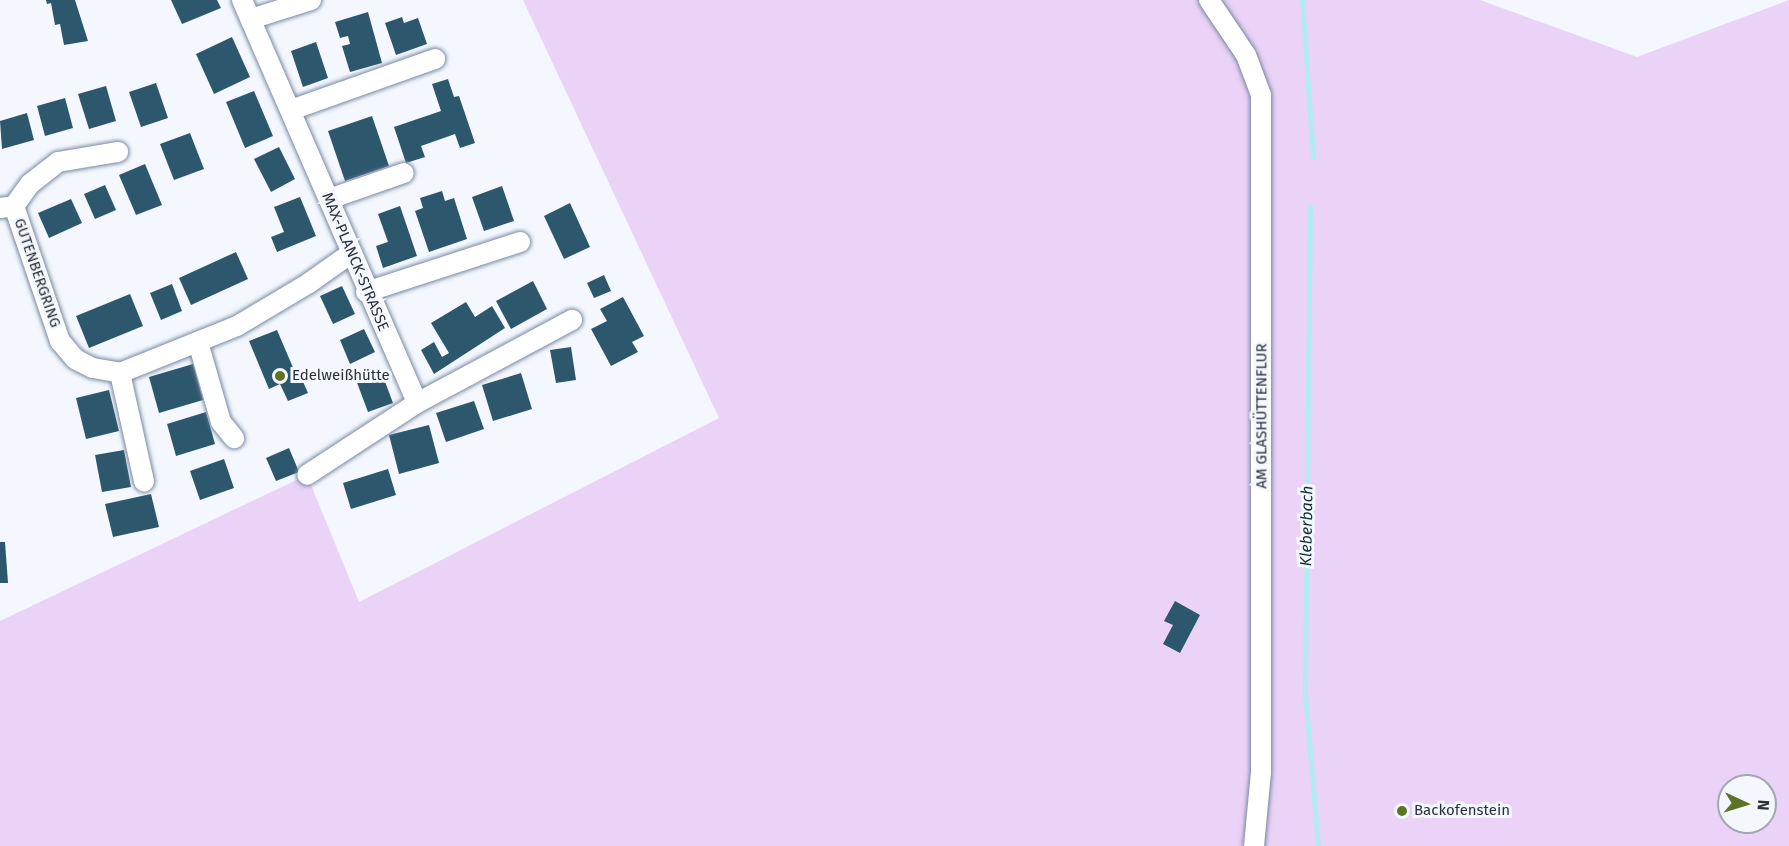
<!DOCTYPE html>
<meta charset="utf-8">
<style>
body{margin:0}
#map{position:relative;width:1789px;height:846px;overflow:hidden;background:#f4f8fe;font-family:"Fira Sans",sans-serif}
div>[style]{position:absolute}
.green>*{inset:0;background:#ebd2f7}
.stream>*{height:5px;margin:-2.5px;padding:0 2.5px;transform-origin:2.5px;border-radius:2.5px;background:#b2ebf2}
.building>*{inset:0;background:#2d576c}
.roads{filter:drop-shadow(0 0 2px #7888a2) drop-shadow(0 0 2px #7888a2)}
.minor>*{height:20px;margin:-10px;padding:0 10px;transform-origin:10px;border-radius:10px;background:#fff}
.dots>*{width:16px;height:16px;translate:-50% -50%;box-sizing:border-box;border:3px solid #f4f8fe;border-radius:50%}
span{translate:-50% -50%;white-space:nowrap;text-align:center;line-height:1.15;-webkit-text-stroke:6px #f4f8fe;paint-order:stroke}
.street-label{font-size:15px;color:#29303b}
.poi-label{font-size:15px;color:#29303b}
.left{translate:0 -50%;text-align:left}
.water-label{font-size:16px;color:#112f32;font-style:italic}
.north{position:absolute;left:1717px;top:774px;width:60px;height:60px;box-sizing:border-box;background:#f4f8fe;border:2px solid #a3a8b0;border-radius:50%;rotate:94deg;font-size:16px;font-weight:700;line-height:24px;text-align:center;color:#29303b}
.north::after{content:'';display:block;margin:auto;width:21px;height:27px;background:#5e7323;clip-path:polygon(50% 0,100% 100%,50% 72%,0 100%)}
</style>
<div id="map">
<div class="green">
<div style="clip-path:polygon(evenodd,523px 0,1480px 0,1637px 57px,1789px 0,1789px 846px,0 846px,0 621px,307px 475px,359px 602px,719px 418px,523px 0,1729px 786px,1765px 786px,1765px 822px,1729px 822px,1729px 786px)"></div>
</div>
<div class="stream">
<div style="left:1302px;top:0;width:158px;rotate:86deg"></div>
<div style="left:1310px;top:206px;width:488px;rotate:90.6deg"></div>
<div style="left:1305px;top:694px;width:153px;rotate:85.1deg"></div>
</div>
<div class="building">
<div style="clip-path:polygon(46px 0,75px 0,88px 41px,64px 45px,60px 24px,55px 25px,51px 3px,47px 4px)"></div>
<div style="clip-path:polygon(171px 0,217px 0,221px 8px,182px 24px)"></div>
<div style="clip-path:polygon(368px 12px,382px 63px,350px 72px,342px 46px,350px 44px,348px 36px,340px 38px,335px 22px)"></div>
<div style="clip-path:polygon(402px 17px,404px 23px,418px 18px,427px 44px,396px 55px,385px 23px)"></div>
<div style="clip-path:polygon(232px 37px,250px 77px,214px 94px,196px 54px)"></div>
<div style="clip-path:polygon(316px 42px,328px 78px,303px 87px,291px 51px)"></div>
<div style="clip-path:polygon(448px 79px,454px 97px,459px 96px,475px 143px,460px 148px,455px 134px,421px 146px,425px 157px,406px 163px,394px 127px,441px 111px,432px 84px)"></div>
<div style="clip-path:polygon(156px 83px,168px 118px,141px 127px,129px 92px)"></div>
<div style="clip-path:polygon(106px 86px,116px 121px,89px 129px,78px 94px)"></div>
<div style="clip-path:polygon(254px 91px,273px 136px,245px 148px,226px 102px)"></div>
<div style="clip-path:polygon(65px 98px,73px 128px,45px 136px,37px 106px)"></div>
<div style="clip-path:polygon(27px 113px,34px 140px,2px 149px,0 121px)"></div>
<div style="clip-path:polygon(372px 116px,389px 166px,345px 181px,328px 131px)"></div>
<div style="clip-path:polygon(190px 133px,204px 169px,174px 180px,160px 144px)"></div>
<div style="clip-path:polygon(279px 147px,295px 179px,271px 192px,254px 159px)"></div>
<div style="clip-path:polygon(145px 164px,162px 205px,136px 215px,119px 175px)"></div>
<div style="clip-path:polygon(105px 185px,116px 210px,95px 219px,84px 194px)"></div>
<div style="clip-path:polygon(502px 186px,514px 221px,484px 231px,472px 197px)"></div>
<div style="clip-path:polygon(442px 191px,445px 201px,454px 198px,467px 239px,429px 252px,415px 211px,423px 208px,420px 198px)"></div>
<div style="clip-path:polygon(300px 197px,316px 236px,277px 252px,271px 237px,284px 232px,274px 207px)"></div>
<div style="clip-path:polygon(71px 199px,82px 223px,49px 238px,38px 213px)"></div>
<div style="clip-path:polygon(570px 203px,590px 247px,564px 259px,544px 216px)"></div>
<div style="clip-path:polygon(400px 206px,417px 256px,383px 268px,376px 246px,388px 242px,378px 214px)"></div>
<div style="clip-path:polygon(236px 252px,248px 279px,191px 305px,179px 278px)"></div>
<div style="clip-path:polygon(604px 275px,611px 291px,594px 298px,587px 283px)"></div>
<div style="clip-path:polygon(533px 281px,547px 309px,511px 329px,496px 301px)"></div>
<div style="clip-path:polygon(172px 284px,182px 311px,161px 320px,150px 293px)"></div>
<div style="clip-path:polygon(342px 286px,355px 314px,333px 324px,320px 296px)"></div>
<div style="clip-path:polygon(130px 294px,143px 326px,89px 348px,76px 316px)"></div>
<div style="clip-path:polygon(623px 297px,644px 336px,632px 342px,638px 352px,611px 366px,591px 329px,607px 321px,600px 309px)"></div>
<div style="clip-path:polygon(466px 302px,475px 317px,492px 306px,505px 328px,434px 374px,421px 350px,434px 342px,442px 357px,449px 353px,431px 323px)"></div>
<div style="clip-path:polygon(364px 329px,375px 352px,350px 364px,340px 340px)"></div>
<div style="clip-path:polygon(277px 330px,297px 377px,300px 375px,308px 393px,288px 401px,280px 384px,269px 389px,249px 341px)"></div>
<div style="clip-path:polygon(571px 347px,576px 380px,556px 383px,550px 350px)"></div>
<div style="clip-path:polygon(193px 364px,203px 400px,159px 413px,149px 377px)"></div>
<div style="clip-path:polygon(381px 371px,393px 403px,368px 412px,356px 380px)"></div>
<div style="clip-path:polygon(521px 373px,532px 409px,493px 421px,482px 385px)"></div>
<div style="clip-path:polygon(109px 390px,119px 431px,86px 439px,76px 398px)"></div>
<div style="clip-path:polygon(474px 401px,484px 429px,446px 442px,436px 413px)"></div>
<div style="clip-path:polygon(206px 412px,215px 444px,176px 456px,167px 424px)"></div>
<div style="clip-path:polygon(429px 425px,439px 463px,399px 474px,389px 435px)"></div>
<div style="clip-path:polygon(289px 448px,299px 472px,276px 481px,266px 458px)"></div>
<div style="clip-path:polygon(124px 450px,131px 487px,102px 492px,95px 455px)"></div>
<div style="clip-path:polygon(224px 459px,234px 488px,200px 500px,190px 471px)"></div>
<div style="clip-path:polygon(388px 469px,396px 495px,351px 509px,343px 483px)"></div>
<div style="clip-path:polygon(151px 494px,159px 527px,113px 537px,105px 504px)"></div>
<div style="clip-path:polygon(0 542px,5px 542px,8px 583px,0 583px)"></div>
<div style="clip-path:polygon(1175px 601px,1200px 615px,1180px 653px,1163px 644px,1173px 625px,1164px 621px)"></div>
</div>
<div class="roads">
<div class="minor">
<div style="left:242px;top:0;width:439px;rotate:66.5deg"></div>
<div style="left:417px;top:403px;width:131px;rotate:146.8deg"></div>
<div style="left:1209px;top:0;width:66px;rotate:56.1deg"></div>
<div style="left:1246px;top:55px;width:43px;rotate:69.4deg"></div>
<div style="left:1261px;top:95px;width:677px;rotate:90deg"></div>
<div style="left:1261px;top:772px;width:74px;rotate:95.4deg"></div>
<div style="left:251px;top:19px;width:63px;rotate:-17.6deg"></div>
<div style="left:291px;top:110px;width:153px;rotate:-19.5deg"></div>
<div style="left:329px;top:199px;width:79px;rotate:-19.1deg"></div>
<div style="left:14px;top:206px;width:27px;rotate:-54deg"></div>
<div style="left:30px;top:184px;width:36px;rotate:-38deg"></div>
<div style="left:58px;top:162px;width:61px;rotate:-9.5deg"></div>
<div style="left:0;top:208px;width:14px;rotate:-8deg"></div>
<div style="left:14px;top:206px;width:143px;rotate:71.2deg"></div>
<div style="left:60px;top:341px;width:23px;rotate:50deg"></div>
<div style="left:75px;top:359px;width:20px;rotate:27deg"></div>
<div style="left:93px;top:368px;width:27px;rotate:10deg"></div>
<div style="left:120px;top:373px;width:126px;rotate:-21.9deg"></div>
<div style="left:237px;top:326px;width:84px;rotate:-30.8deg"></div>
<div style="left:309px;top:283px;width:50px;rotate:-35.3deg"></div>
<div style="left:366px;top:292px;width:162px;rotate:-18deg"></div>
<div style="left:198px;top:342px;width:83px;rotate:74deg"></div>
<div style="left:221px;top:422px;width:21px;rotate:51deg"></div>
<div style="left:120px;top:373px;width:111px;rotate:77.5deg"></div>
<div style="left:417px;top:403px;width:176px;rotate:-28.2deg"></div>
</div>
</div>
<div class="dots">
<div style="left:280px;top:376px;background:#5e7323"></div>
<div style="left:1402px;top:811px;background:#5e7323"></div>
</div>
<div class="street-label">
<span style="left:355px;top:262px;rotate:67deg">MAX-PLANCK-STRASSE</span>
<span style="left:37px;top:273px;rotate:71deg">GUTENBERGRING</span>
<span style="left:1262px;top:416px;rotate:-90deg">AM GLASHÜTTENFLUR</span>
</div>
<div class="poi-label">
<span class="left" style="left:292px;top:376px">Edelweißhütte</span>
<span class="left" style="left:1414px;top:811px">Backofenstein</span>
</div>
<div class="water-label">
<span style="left:1307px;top:526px;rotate:-89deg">Kleberbach</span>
</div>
<div class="north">N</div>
</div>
